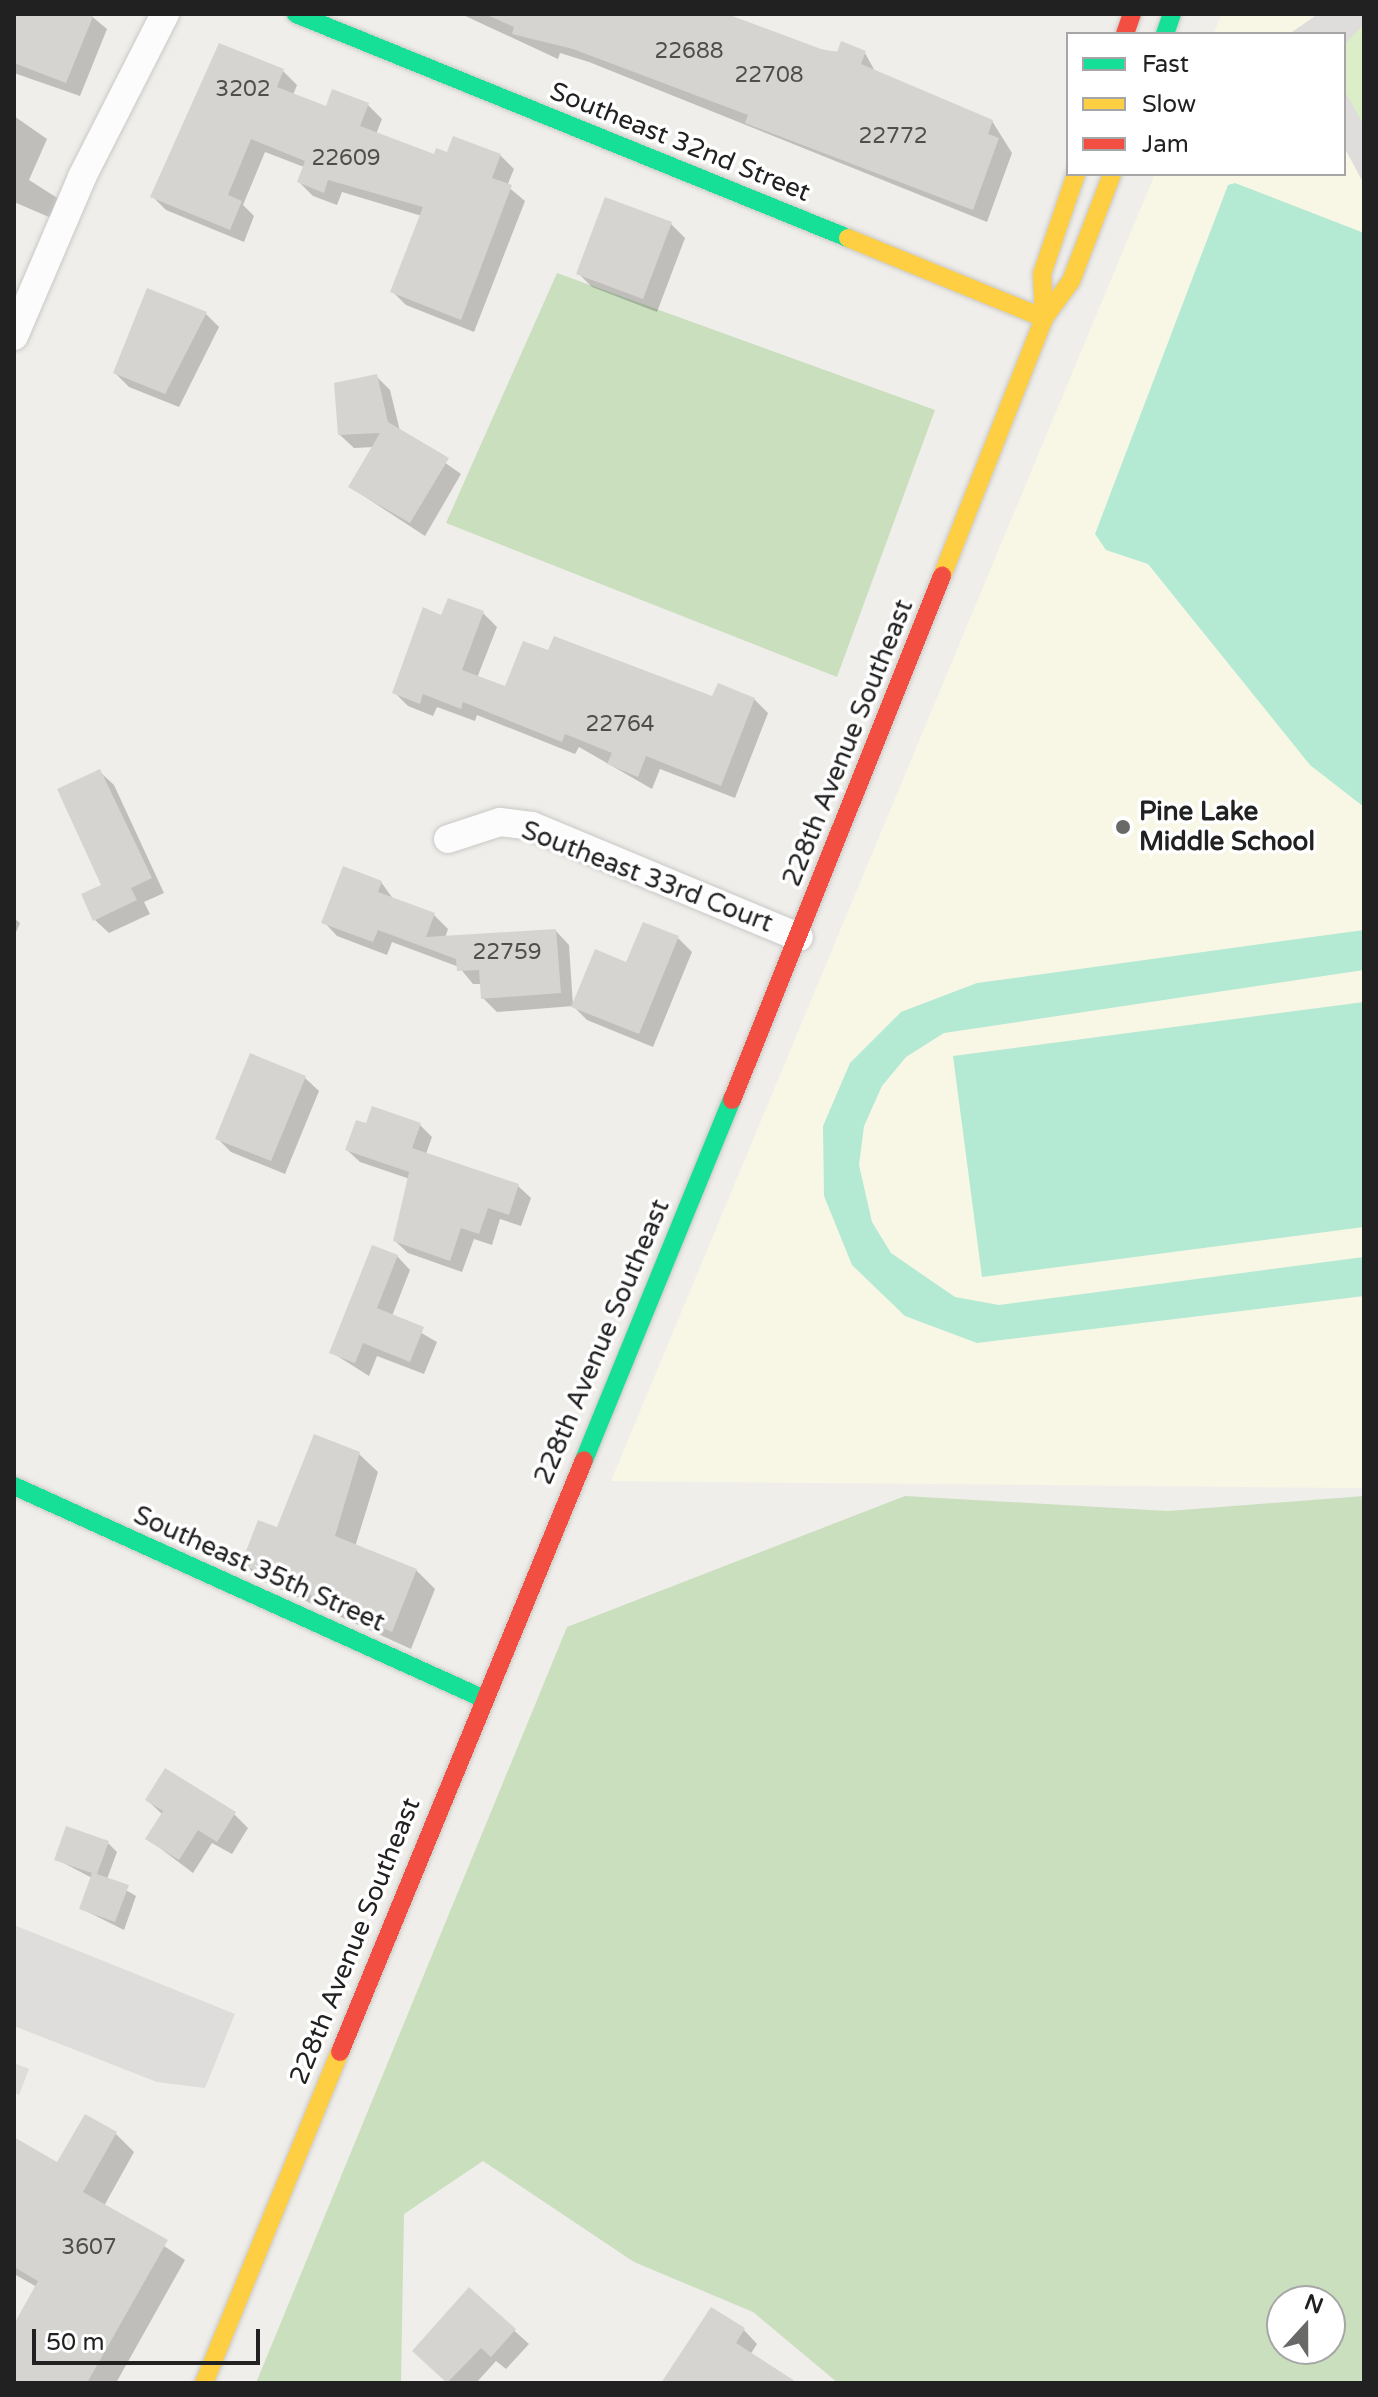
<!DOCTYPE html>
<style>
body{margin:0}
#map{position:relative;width:1378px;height:2397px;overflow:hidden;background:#f0eeea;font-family:"Varela Round",sans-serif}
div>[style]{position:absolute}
.education>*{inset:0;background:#f8f7e6}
.religious>*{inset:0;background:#dedddb}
.grass>*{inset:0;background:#dceec7}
.forest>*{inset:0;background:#cadfbe}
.pitch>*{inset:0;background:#b4e9d3}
.shadow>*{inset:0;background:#0003}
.building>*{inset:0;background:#d6d4d1}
.roads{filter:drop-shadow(0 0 2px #c8c8c6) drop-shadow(0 0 2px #c8c8c6)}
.street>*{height:28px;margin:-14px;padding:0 14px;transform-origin:14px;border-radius:14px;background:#fdfcfc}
.fast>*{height:18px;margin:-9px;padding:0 9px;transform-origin:9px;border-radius:9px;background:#16e098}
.slow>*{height:18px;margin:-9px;padding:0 9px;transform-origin:9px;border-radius:9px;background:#ffcf43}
.jam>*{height:18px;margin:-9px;padding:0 9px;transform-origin:9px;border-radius:9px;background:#f24e42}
.dots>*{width:22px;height:22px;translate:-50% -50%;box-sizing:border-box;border:4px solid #fff;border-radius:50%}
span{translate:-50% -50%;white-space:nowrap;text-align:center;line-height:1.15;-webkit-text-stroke:7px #fff;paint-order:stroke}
.number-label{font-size:22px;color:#4e4e4d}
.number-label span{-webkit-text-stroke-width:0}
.street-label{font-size:26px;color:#212121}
.poi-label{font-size:26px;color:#212121;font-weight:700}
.left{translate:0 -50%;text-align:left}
.frame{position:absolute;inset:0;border:16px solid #212121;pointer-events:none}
.legend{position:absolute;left:1066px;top:32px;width:280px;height:144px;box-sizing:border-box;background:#fff;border:2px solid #a6a6a6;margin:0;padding:10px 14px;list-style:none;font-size:24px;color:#212121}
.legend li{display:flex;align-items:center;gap:16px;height:40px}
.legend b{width:40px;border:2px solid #a6a6a6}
.north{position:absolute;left:1266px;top:2285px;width:80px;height:80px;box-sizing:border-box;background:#fff;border:2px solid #a6a6a6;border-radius:50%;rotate:21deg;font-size:22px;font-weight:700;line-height:32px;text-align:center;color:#212121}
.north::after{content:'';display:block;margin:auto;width:28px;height:36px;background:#696967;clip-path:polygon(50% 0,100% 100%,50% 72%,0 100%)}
.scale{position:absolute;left:32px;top:2329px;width:228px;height:36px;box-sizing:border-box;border:4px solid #212121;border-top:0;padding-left:10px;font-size:24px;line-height:28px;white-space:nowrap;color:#212121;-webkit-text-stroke:6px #fff;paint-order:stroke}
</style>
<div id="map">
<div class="education">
<div style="clip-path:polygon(1222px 14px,1364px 14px,1364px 1488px,611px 1481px,1155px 174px,1344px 174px,1344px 34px,1213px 34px)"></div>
</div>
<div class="religious">
<div style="clip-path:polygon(1318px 14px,1364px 14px,1364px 184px,1344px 147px,1344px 34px,1289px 34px)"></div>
<div style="clip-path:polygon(14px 1925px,235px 2014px,205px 2088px,157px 2082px,14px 2026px)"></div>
<div style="clip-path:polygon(14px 2063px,29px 2069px,19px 2095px,14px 2092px)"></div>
</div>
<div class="grass">
<div style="clip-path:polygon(1364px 24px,1364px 126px,1344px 89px,1344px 45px)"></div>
</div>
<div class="forest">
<div style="clip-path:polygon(557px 273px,935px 410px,837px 677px,446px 523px)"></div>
<div style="clip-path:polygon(evenodd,905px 1496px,1168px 1511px,1364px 1496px,1364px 2383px,838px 2383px,753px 2312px,634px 2262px,483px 2161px,404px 2214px,401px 2383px,256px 2383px,567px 1627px,905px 1496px,1282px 2301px,1330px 2301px,1330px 2349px,1282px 2349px,1282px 2301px)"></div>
</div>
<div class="pitch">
<div style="clip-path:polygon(1235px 183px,1364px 233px,1364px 807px,1310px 765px,1148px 564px,1106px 550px,1095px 534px,1228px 185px)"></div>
<div style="clip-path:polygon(1364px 930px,1364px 970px,944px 1033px,906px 1057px,882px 1086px,864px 1126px,859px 1165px,872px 1222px,891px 1253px,955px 1297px,999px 1305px,1364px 1257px,1364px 1296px,977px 1343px,905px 1316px,852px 1265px,824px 1196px,823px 1126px,850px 1063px,901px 1012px,977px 983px)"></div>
<div style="clip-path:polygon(1364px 1002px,1364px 1227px,982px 1277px,953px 1056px)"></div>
</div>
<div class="shadow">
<div style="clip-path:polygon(14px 14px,89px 14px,107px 29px,80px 96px,14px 73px)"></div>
<div style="clip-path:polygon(461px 14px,721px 14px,821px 51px,865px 53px,876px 73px,992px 121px,1012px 153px,987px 222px,589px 62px,560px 53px,558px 59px)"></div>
<div style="clip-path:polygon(283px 71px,297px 85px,293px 95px,327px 108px,368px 105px,382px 119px,376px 134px,435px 157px,500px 155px,514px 169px,507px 186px,525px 201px,474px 332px,406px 305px,392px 291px,422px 216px,342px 192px,337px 205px,313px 196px,299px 182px,304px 167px,265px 152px,243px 205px,254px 216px,244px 242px,166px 210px,152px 196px)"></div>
<div style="clip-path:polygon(14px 116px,47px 139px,29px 180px,70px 206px,63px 223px,14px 202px)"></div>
<div style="clip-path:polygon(671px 224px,685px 238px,657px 312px,592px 287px,578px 273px)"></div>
<div style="clip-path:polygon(206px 314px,219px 327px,179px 407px,129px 387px,115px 373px)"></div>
<div style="clip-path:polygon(376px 376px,390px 390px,400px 431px,461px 474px,425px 536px,350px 487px,374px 447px,354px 448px,340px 435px)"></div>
<div style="clip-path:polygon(483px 613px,497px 627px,477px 678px,506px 689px,754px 699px,768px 713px,735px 798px,660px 769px,652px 789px,579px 747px,575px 754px,477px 715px,475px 721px,437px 707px,433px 716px,408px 706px,395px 693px,442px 617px)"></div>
<div style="clip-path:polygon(100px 772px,114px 785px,164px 893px,144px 902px,150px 914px,109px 933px,95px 920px,104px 886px)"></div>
<div style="clip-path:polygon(381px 882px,394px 900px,434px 915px,448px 929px,445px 938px,556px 931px,569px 945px,573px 1006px,678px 938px,692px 952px,653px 1047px,587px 1020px,573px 1006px,497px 1012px,483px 998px,482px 984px,473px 984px,459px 967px,392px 942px,387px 955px,337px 936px,324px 922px)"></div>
<div style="clip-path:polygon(14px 918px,20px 923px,14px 937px)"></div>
<div style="clip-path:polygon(305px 1078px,319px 1091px,285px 1174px,231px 1152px,217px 1138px)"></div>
<div style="clip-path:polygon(420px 1125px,432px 1137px,426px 1154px,518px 1186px,531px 1198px,521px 1226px,500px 1219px,492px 1245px,474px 1239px,462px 1272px,408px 1253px,395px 1241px,410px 1179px,360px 1162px,347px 1150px,367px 1126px)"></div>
<div style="clip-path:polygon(397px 1256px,410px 1270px,392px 1316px,437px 1342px,424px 1374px,377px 1356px,369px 1376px,331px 1352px)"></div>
<div style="clip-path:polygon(359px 1454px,378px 1472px,355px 1547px,416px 1570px,435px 1589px,411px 1649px,262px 1581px,243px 1563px)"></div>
<div style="clip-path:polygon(147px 1800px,234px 1814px,248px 1828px,232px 1854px,212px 1843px,193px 1873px,148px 1839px,163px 1815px)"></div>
<div style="clip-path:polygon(108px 1843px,117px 1852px,107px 1879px,136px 1896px,124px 1930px,82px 1909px,92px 1878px,56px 1859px)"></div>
<div style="clip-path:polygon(116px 2134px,134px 2152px,104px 2206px,185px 2260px,116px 2383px,14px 2383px,14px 2328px,37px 2287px,14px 2274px,14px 2139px,58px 2164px)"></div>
<div style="clip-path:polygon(469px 2290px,529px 2344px,506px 2369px,496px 2361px,476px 2383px,448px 2383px,428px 2365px)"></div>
<div style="clip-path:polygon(744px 2330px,757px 2344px,750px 2355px,788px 2383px,664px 2383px)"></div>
</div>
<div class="building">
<div style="clip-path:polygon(14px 14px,94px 14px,66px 83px,14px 63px)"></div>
<div style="clip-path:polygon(485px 14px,727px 14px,821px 49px,837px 52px,841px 41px,866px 51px,861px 64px,993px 120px,988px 134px,999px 138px,973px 210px,745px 123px,748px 115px,573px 49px,512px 34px,514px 27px)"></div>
<div style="clip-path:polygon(219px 43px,284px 69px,277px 87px,326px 106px,332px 89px,369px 103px,360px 126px,434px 154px,436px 148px,447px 152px,453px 136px,501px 154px,492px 178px,512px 185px,461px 320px,390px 292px,423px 207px,328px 180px,324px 193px,297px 182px,305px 161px,251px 139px,228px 195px,242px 201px,230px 230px,150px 197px)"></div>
<div style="clip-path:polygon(605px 197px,672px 222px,643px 299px,576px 274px)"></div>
<div style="clip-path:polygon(147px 288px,207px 312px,165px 394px,113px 373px)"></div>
<div style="clip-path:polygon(377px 374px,388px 422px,449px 458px,410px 523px,348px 487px,380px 433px,338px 435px,334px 383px)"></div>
<div style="clip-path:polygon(448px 598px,484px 611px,462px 670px,505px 686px,523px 641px,548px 650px,554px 636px,712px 696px,718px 683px,755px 698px,721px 786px,646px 756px,638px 777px,607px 764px,612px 753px,565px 734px,562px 742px,463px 702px,461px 709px,423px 694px,420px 704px,392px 693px,423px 607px,441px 615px)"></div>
<div style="clip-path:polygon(100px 769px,152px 878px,131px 888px,137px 900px,93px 921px,81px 894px,101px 885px,57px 789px)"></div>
<div style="clip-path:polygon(343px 866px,382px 881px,378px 892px,435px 913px,426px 937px,556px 929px,561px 993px,481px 999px,479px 970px,457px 971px,456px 959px,378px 930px,373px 942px,321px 923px)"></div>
<div style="clip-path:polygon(643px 922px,679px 936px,639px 1034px,571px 1007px,595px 949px,626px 962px)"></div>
<div style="clip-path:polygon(250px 1053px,306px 1076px,271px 1161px,215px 1139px)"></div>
<div style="clip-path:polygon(372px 1106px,421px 1123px,412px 1148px,519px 1184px,509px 1215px,488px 1208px,479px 1234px,461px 1228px,450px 1261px,393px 1241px,409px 1172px,345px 1150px,356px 1120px,366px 1123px)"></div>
<div style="clip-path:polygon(372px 1245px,398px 1255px,377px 1308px,424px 1327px,410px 1362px,363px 1343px,355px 1363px,329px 1353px)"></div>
<div style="clip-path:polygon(314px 1434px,360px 1452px,335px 1536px,417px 1569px,392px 1632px,241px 1564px,258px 1520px,277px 1527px)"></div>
<div style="clip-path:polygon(165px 1768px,236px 1812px,217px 1842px,198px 1830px,179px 1860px,145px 1839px,163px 1811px,145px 1800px)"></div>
<div style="clip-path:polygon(66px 1826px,109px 1841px,97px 1874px,129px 1885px,115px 1922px,79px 1909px,92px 1873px,54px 1860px)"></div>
<div style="clip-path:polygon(85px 2114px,117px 2132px,83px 2192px,168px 2240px,87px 2383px,14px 2383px,14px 2324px,38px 2281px,14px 2267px,14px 2137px,57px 2162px)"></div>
<div style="clip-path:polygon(469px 2287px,516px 2329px,491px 2357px,481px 2348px,447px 2383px,412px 2351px)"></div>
<div style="clip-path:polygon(711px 2307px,745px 2328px,736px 2343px,798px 2383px,661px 2383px)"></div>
</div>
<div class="roads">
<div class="street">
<div style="left:14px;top:336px;width:173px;rotate:-66.8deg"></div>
<div style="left:82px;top:177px;width:183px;rotate:-63deg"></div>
<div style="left:448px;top:839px;width:55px;rotate:-18.1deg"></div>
<div style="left:500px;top:822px;width:32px;rotate:7deg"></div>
<div style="left:532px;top:826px;width:289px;rotate:22.6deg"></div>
</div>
<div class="fast">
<div style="left:296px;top:14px;width:596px;rotate:22.09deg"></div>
<div style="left:1165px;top:34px;width:21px;rotate:-71deg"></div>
<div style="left:584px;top:1460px;width:389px;rotate:-67.7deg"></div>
<div style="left:14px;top:1486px;width:514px;rotate:24.37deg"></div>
</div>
<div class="slow">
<div style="left:848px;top:238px;width:212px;rotate:22.2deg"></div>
<div style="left:1044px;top:318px;width:44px;rotate:-92.6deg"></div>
<div style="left:1042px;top:274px;width:106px;rotate:-71.2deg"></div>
<div style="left:942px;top:576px;width:277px;rotate:-68.4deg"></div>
<div style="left:1044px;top:318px;width:46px;rotate:-53.9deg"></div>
<div style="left:1071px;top:281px;width:115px;rotate:-69deg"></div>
<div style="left:204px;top:2383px;width:358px;rotate:-67.7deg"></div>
</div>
<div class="jam">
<div style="left:1125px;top:34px;width:21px;rotate:-71deg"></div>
<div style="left:732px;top:1100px;width:565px;rotate:-68.16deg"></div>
<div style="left:340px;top:2052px;width:640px;rotate:-67.6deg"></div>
</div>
</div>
<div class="dots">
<div style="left:1123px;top:827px;background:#696967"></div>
</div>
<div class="number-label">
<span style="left:689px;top:52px">22688</span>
<span style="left:769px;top:76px">22708</span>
<span style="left:243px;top:90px">3202</span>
<span style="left:893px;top:137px">22772</span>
<span style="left:346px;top:159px">22609</span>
<span style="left:620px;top:725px">22764</span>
<span style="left:507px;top:953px">22759</span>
<span style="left:89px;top:2248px">3607</span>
</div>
<div class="street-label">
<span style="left:680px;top:142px;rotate:22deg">Southeast 32nd Street</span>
<span style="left:848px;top:743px;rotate:-68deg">228th Avenue Southeast</span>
<span style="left:647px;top:877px;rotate:21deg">Southeast 33rd Court</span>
<span style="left:602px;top:1342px;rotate:-67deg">228th Avenue Southeast</span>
<span style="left:259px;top:1569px;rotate:24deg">Southeast 35th Street</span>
<span style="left:355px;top:1941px;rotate:-68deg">228th Avenue Southeast</span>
</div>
<div class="poi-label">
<span class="left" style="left:1139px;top:827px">Pine Lake<br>Middle School</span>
</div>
<div class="frame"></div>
<ul class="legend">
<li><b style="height:10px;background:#16e098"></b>Fast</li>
<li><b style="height:10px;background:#ffcf43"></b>Slow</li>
<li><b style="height:10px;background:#f24e42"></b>Jam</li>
</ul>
<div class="north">N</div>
<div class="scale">50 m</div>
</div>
